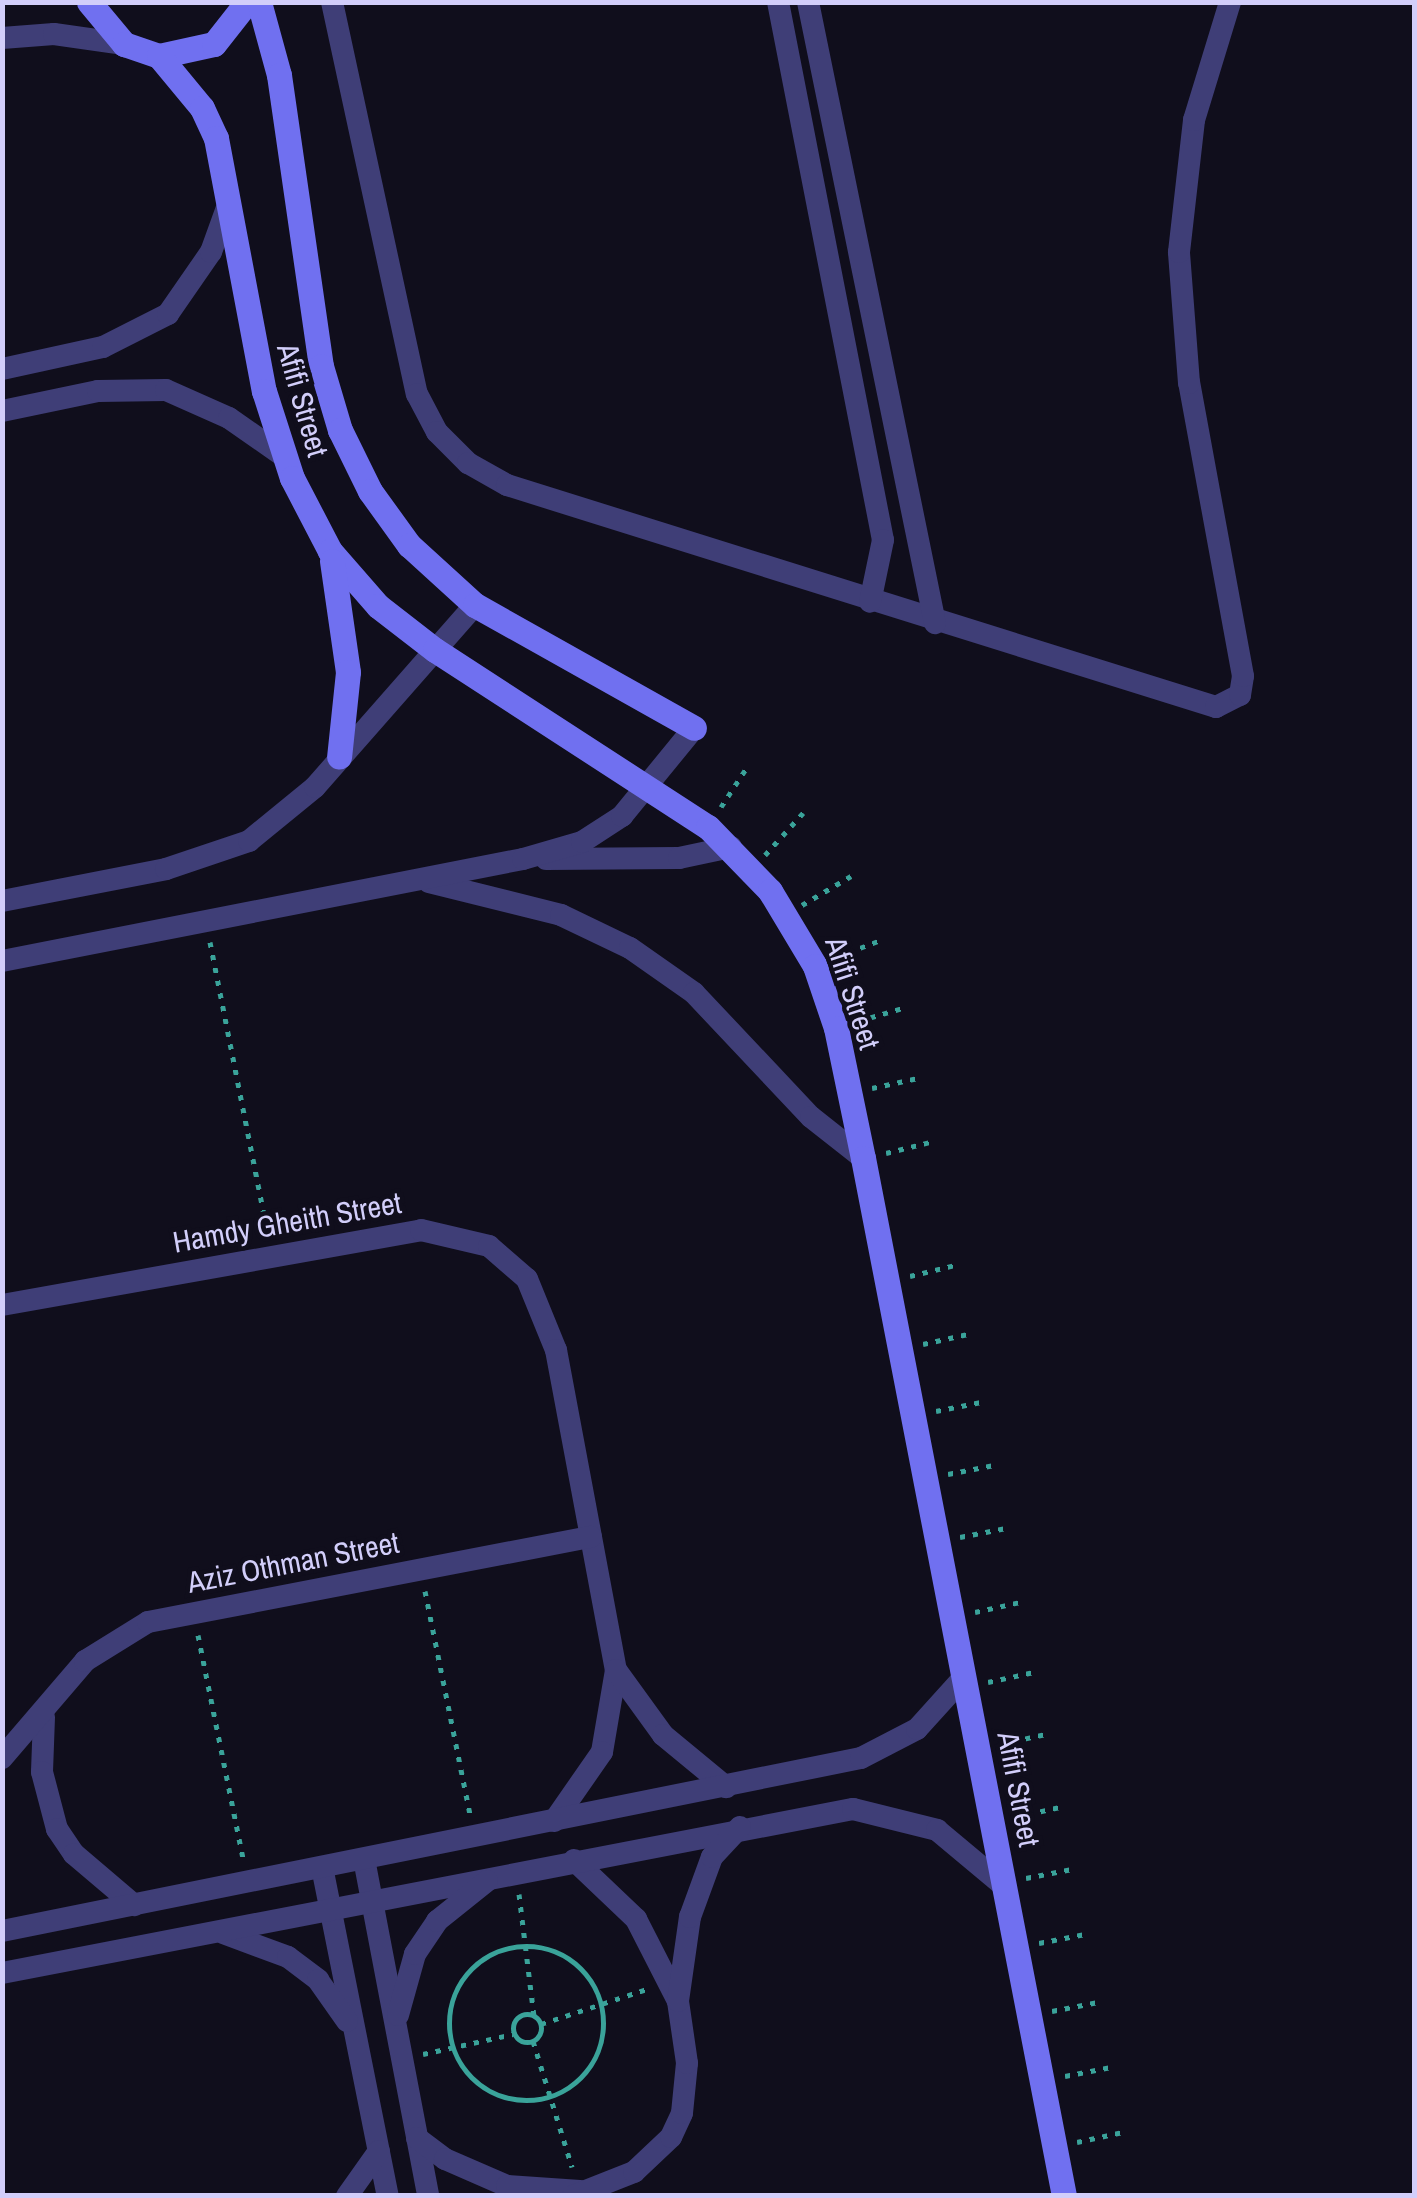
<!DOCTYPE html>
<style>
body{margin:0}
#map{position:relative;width:1417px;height:2198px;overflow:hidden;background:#100e1c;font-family:"Archivo Narrow",sans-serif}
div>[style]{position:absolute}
.path>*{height:5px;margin-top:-2.5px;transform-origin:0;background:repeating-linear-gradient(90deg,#3aa39a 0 5px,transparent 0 13px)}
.path>.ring{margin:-2.5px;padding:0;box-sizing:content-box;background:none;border:5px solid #3aa39a;border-radius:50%}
.street>*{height:22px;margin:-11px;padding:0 11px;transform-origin:11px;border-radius:11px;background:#3f3e77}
.secondary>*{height:25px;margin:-12.5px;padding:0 12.5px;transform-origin:12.5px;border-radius:12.5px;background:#7070f0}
span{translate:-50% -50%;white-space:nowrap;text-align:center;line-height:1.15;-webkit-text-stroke:9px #100e1c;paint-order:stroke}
.street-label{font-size:30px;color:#d2cefa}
.frame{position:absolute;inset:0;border:5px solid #d2cefa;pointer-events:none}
</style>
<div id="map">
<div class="path">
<div style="left:721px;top:807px;width:51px;rotate:-56.9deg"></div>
<div style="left:765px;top:855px;width:57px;rotate:-47.9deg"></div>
<div style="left:802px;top:905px;width:57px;rotate:-30.6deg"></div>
<div style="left:210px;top:942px;width:300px;rotate:78.8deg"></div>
<div style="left:836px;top:957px;width:48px;rotate:-20.7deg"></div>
<div style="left:858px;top:1021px;width:47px;rotate:-16.1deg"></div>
<div style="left:872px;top:1088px;width:47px;rotate:-12.3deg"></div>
<div style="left:886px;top:1153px;width:45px;rotate:-14deg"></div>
<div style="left:910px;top:1276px;width:46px;rotate:-13.7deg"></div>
<div style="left:923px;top:1344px;width:46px;rotate:-12.5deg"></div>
<div style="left:936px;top:1411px;width:46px;rotate:-11.3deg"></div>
<div style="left:948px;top:1474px;width:47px;rotate:-11.1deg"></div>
<div style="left:960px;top:1537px;width:47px;rotate:-11.1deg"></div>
<div style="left:425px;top:1591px;width:228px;rotate:78.6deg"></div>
<div style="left:975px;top:1612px;width:46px;rotate:-12.5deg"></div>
<div style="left:198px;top:1635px;width:228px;rotate:78.6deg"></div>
<div style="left:988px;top:1682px;width:47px;rotate:-12.3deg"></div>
<div style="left:1000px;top:1744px;width:47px;rotate:-12.3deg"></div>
<div style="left:1015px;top:1817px;width:46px;rotate:-12.5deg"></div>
<div style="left:1026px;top:1878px;width:47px;rotate:-11.1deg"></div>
<div style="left:519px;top:1894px;width:123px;rotate:83deg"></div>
<div style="left:1039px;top:1943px;width:47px;rotate:-11.1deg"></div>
<div class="ring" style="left:449px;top:1946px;width:149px;height:149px"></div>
<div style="left:1052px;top:2011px;width:47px;rotate:-11.1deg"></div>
<div class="ring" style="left:513px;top:2014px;width:23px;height:23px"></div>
<div style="left:541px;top:2024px;width:112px;rotate:-18.3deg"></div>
<div style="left:533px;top:2041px;width:132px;rotate:72.8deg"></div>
<div style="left:423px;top:2054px;width:92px;rotate:-12.5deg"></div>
<div style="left:1065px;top:2076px;width:47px;rotate:-11.1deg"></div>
<div style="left:1077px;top:2142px;width:47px;rotate:-12.3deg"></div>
</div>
<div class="street">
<div style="left:332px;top:2px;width:401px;rotate:77.8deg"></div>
<div style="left:417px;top:394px;width:43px;rotate:62.2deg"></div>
<div style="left:437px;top:432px;width:44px;rotate:45deg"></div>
<div style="left:468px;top:463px;width:45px;rotate:29.4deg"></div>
<div style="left:507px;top:485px;width:743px;rotate:17.39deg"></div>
<div style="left:1216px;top:707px;width:27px;rotate:-27deg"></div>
<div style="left:1240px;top:695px;width:19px;rotate:-81deg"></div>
<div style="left:1243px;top:676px;width:298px;rotate:-100.4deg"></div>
<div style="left:1189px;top:383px;width:131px;rotate:-94.4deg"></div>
<div style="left:1179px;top:252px;width:133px;rotate:-83.5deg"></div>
<div style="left:1194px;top:120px;width:123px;rotate:-73deg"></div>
<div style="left:778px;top:2px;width:548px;rotate:78.96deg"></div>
<div style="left:883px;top:540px;width:63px;rotate:101.8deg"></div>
<div style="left:808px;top:2px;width:634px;rotate:78.44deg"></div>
<div style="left:2px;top:38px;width:52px;rotate:-4.4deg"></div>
<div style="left:54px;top:34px;width:71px;rotate:8.1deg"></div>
<div style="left:2px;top:369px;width:103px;rotate:-12.3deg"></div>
<div style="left:103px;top:347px;width:73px;rotate:-26.9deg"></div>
<div style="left:168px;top:314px;width:75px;rotate:-55.3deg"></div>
<div style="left:211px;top:252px;width:53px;rotate:-70.2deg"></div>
<div style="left:2px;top:411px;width:98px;rotate:-11.8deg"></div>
<div style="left:98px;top:391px;width:68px;rotate:-0.8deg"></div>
<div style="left:166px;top:390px;width:69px;rotate:24deg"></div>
<div style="left:229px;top:418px;width:65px;rotate:34.9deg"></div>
<div style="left:546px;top:859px;width:133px;rotate:-0.4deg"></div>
<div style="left:679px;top:858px;width:53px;rotate:-11.9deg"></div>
<div style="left:429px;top:882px;width:136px;rotate:14deg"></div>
<div style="left:561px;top:915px;width:76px;rotate:25.6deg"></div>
<div style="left:630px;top:948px;width:78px;rotate:35.1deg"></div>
<div style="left:694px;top:993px;width:170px;rotate:46.7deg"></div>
<div style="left:811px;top:1117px;width:66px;rotate:38.3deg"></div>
<div style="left:2px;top:901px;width:167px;rotate:-11deg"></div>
<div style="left:166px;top:869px;width:88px;rotate:-18.6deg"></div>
<div style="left:249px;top:841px;width:85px;rotate:-39.3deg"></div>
<div style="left:315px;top:787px;width:242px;rotate:-48.7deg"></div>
<div style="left:2px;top:961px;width:531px;rotate:-11.08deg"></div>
<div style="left:523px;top:859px;width:61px;rotate:-16.1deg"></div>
<div style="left:582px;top:842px;width:48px;rotate:-33deg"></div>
<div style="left:622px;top:816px;width:114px;rotate:-50.7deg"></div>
<div style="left:2px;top:1305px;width:426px;rotate:-10.1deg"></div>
<div style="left:421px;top:1230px;width:70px;rotate:13.2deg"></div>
<div style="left:489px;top:1246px;width:50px;rotate:41deg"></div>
<div style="left:527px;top:1279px;width:77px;rotate:67.8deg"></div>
<div style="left:556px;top:1350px;width:326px;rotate:79.4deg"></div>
<div style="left:616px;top:1670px;width:83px;rotate:99.7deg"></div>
<div style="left:602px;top:1752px;width:84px;rotate:124.8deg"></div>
<div style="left:616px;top:1670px;width:80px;rotate:54.1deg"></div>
<div style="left:663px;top:1735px;width:82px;rotate:39.5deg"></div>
<div style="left:44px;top:1717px;width:55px;rotate:92.1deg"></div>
<div style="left:42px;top:1772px;width:59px;rotate:75.3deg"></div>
<div style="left:57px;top:1829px;width:30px;rotate:56deg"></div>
<div style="left:74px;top:1854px;width:79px;rotate:40.4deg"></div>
<div style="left:2px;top:1758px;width:128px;rotate:-49.4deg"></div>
<div style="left:85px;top:1661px;width:74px;rotate:-31.8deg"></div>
<div style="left:148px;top:1622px;width:451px;rotate:-10.9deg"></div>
<div style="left:364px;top:1859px;width:343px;rotate:79.2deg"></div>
<div style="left:574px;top:1860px;width:86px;rotate:43.6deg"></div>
<div style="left:636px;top:1919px;width:92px;rotate:62.9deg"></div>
<div style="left:322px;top:1867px;width:336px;rotate:78.7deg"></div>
<div style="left:2px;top:1931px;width:876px;rotate:-11.39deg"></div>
<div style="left:861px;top:1758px;width:63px;rotate:-27.4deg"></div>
<div style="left:917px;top:1729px;width:70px;rotate:-47.9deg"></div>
<div style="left:223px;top:1933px;width:69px;rotate:20.3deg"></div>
<div style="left:288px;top:1957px;width:38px;rotate:37deg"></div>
<div style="left:318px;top:1980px;width:50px;rotate:54.7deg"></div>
<div style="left:2px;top:1973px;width:867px;rotate:-10.91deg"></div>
<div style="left:853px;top:1809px;width:87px;rotate:14deg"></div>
<div style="left:937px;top:1830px;width:87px;rotate:39.9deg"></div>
<div style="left:398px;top:2015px;width:63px;rotate:-74.4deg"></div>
<div style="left:415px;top:1954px;width:40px;rotate:-56deg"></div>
<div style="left:437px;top:1921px;width:64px;rotate:-38.7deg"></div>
<div style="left:417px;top:2138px;width:35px;rotate:37deg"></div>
<div style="left:445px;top:2159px;width:68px;rotate:23.5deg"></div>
<div style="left:507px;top:2186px;width:73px;rotate:3.9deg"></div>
<div style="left:347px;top:2196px;width:55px;rotate:-54.6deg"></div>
<div style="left:573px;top:2196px;width:66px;rotate:-21.5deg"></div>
<div style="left:634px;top:2172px;width:51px;rotate:-43.4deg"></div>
<div style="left:671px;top:2137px;width:26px;rotate:-65deg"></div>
<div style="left:682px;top:2113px;width:50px;rotate:-84.3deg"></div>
<div style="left:687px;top:2063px;width:63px;rotate:-98.3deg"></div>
<div style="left:678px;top:2001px;width:85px;rotate:-81.9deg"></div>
<div style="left:690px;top:1917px;width:64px;rotate:-69.9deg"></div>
<div style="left:712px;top:1857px;width:41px;rotate:-47deg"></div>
</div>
<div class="secondary">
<div style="left:89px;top:2px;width:55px;rotate:50.2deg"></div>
<div style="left:124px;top:44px;width:37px;rotate:19deg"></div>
<div style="left:159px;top:56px;width:56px;rotate:-12.3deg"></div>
<div style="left:214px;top:44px;width:53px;rotate:-51.8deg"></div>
<div style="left:259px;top:2px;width:76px;rotate:74.7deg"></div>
<div style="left:279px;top:75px;width:294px;rotate:81.8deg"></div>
<div style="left:321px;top:366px;width:67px;rotate:73.5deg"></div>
<div style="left:340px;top:430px;width:68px;rotate:63.8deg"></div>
<div style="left:370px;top:491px;width:67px;rotate:54.2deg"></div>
<div style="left:409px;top:545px;width:89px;rotate:42.3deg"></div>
<div style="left:475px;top:605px;width:251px;rotate:29.3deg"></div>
<div style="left:159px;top:56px;width:67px;rotate:50.4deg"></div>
<div style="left:202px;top:108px;width:33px;rotate:65deg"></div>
<div style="left:216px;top:138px;width:258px;rotate:79.3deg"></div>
<div style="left:264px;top:391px;width:91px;rotate:72.2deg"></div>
<div style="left:292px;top:478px;width:82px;rotate:62.5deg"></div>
<div style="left:330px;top:551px;width:73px;rotate:48.9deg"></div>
<div style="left:378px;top:606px;width:72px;rotate:37.7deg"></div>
<div style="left:435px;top:650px;width:325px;rotate:33deg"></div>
<div style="left:708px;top:827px;width:89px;rotate:45.9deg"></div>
<div style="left:770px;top:891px;width:87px;rotate:59deg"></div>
<div style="left:815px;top:966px;width:65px;rotate:71.3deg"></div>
<div style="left:836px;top:1028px;width:133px;rotate:78.3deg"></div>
<div style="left:863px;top:1158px;width:1057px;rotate:79.04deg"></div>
<div style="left:332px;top:561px;width:112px;rotate:81.8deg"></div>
<div style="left:348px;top:672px;width:85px;rotate:96deg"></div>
</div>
<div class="street-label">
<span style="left:303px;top:400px;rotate:74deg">Afifi Street</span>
<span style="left:853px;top:993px;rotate:72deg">Afifi Street</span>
<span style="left:287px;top:1222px;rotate:-10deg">Hamdy Gheith Street</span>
<span style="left:293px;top:1562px;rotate:-11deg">Aziz Othman Street</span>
<span style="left:1019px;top:1789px;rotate:79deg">Afifi Street</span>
</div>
<div class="frame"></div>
</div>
